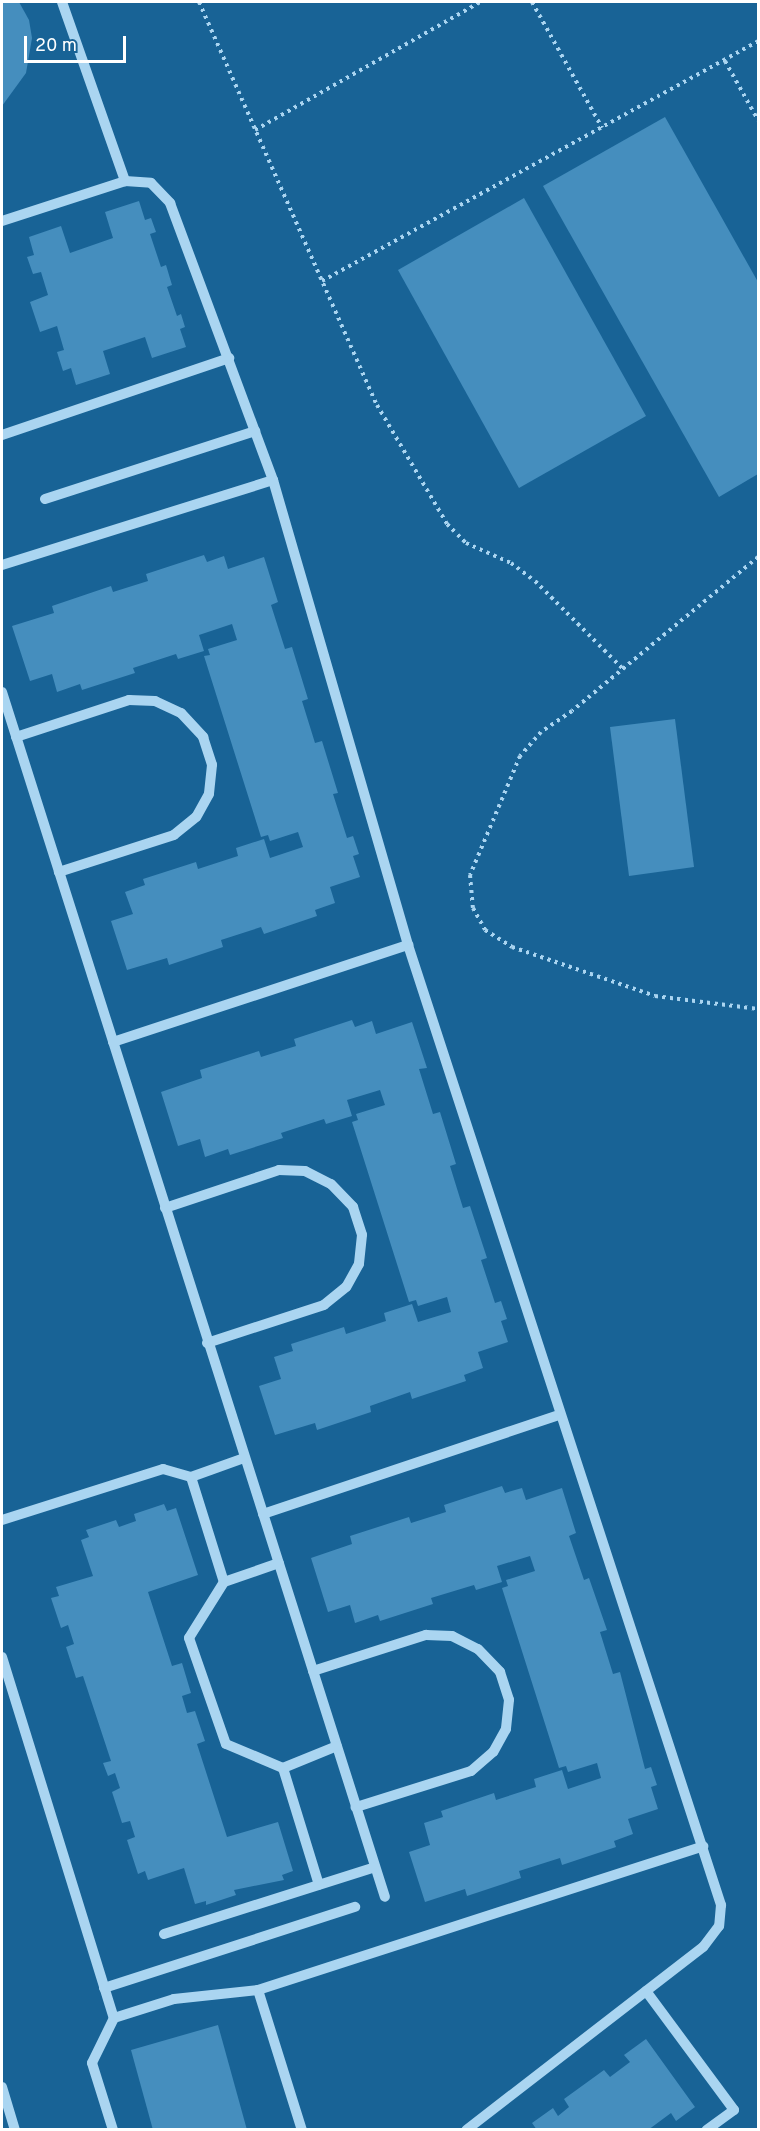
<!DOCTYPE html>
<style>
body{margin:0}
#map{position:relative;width:760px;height:2131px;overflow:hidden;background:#186396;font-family:Overpass,sans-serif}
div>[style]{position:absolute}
.building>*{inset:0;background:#458ebe}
.path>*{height:4px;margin-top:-2px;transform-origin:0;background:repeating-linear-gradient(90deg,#aad5f1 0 3px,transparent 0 7.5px)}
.minor>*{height:10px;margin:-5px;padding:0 5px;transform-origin:5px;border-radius:5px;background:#aad5f1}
span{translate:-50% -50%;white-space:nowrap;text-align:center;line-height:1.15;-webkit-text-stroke:4.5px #186396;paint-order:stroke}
.frame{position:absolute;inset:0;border:3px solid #fff;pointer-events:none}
.scale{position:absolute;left:24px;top:36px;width:102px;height:27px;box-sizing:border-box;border:3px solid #fff;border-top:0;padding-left:8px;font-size:18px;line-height:21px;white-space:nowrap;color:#fff;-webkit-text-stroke:4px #186396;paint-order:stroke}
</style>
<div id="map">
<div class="building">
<div style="clip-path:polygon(2px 2px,19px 2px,29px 20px,32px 38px,26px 73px,2px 106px)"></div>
<div style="clip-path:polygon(665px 117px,758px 282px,758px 474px,719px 497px,543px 186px)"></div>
<div style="clip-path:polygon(524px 198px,646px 416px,519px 488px,398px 270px)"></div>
<div style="clip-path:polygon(139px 201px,145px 220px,151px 218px,156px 232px,150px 234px,161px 267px,166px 265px,172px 285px,167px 287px,177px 316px,181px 314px,185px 327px,180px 329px,186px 347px,152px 358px,145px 337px,103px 351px,110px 374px,76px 385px,71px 368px,63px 371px,57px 352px,64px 350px,57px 326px,40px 332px,30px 302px,48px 295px,41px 272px,33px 274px,27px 257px,34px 255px,29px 237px,61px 226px,70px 253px,113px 238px,105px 212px)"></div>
<div style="clip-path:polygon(204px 555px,207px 562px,224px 556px,228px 569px,264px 557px,278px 602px,271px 605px,285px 649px,292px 647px,308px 699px,302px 701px,315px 743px,322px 741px,338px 793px,333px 794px,347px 838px,353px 836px,359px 854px,353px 856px,360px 877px,330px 887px,335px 903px,315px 910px,317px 916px,264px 934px,261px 927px,221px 940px,223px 947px,169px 965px,167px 958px,127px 970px,111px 921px,133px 914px,125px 892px,145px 885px,143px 879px,196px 862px,198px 869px,238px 856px,236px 848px,264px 839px,270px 858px,303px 847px,298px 832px,270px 841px,268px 835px,261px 837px,204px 656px,210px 655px,208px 649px,237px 640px,232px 624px,199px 635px,204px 651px,178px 659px,176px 654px,133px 668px,135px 673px,82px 690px,80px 684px,57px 692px,52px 674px,30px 681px,12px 626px,54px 613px,52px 606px,111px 586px,113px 592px,148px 581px,146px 574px)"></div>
<div style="clip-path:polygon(675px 719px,694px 867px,629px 876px,610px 727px)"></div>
<div style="clip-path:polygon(352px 1020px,355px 1027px,372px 1021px,376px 1034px,412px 1022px,427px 1068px,419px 1069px,433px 1114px,440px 1112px,456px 1164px,450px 1166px,463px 1208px,470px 1206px,487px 1258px,481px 1260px,495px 1303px,501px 1301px,507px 1319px,501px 1321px,508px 1342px,478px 1352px,483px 1368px,464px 1375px,466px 1381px,412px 1399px,410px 1392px,370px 1406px,371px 1412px,317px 1430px,315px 1423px,275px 1435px,259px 1386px,281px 1379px,274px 1357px,293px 1351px,291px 1344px,344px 1327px,346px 1334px,386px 1321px,384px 1313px,412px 1304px,418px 1322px,451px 1312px,447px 1297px,418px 1306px,416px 1300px,409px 1302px,352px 1122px,358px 1120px,356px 1114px,385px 1105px,380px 1090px,347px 1100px,352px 1116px,326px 1124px,324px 1119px,281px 1133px,283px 1138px,230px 1155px,228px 1149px,205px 1157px,200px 1139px,178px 1146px,161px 1092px,202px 1078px,200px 1070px,259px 1051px,261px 1057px,296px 1046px,294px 1039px)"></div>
<div style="clip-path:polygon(502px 1486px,505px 1493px,522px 1488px,526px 1500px,562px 1488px,576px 1533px,569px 1536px,584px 1580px,589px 1578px,607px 1630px,600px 1632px,613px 1674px,620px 1672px,645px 1769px,651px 1767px,657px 1785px,651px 1787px,658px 1809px,628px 1819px,633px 1834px,614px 1841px,616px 1847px,562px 1865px,560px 1858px,519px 1871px,521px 1878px,467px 1896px,465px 1889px,425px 1902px,409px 1852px,430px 1845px,424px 1823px,443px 1817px,441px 1811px,494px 1793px,496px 1800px,536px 1787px,534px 1779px,562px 1770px,568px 1789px,601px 1778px,597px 1763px,568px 1772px,566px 1766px,559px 1768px,502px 1588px,508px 1586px,506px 1580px,535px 1571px,530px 1556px,497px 1566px,502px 1582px,476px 1590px,474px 1585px,431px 1598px,433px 1604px,380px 1621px,378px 1615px,355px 1623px,350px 1605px,328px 1612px,311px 1558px,352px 1544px,350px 1536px,409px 1517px,411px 1523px,446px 1512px,444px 1505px)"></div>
<div style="clip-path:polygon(164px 1504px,167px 1511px,176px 1508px,198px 1575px,148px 1592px,172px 1666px,182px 1663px,191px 1693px,182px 1696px,187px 1713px,195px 1711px,205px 1741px,197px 1744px,227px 1837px,278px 1822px,293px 1871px,282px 1875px,284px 1880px,234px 1890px,236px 1895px,206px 1905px,206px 1901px,195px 1904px,184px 1868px,148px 1880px,145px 1871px,138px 1874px,127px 1840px,135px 1837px,130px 1821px,122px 1823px,112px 1792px,120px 1788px,115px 1773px,108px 1776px,103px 1763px,111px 1761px,83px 1676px,76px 1678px,66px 1647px,74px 1644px,68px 1625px,61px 1628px,51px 1598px,59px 1596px,56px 1587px,93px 1576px,81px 1540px,89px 1537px,86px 1530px,116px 1520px,119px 1527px,136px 1521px,134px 1514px)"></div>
<div style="clip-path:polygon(218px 2025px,247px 2130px,153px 2130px,131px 2050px)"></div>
<div style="clip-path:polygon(646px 2039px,695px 2107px,676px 2121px,671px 2113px,648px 2130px,537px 2130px,532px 2123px,553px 2108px,558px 2116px,569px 2107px,564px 2099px,604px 2070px,610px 2077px,630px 2062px,624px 2055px)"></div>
</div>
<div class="path">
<div style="left:199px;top:2px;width:441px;rotate:66.2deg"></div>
<div style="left:377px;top:405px;width:138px;rotate:59.5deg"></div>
<div style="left:447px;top:524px;width:27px;rotate:45deg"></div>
<div style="left:466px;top:543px;width:49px;rotate:24deg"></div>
<div style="left:511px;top:563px;width:30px;rotate:37deg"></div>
<div style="left:535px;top:581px;width:124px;rotate:45deg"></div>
<div style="left:532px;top:2px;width:144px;rotate:60.9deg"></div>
<div style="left:725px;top:61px;width:68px;rotate:60.8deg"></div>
<div style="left:255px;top:130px;width:259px;rotate:-29.6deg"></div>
<div style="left:322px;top:281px;width:498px;rotate:-28.8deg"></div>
<div style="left:758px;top:557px;width:241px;rotate:140.4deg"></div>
<div style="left:572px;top:711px;width:37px;rotate:146deg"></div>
<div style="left:541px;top:732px;width:32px;rotate:131deg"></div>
<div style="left:520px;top:756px;width:129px;rotate:112.8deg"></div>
<div style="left:470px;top:875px;width:33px;rotate:85deg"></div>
<div style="left:473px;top:908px;width:25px;rotate:61deg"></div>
<div style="left:485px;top:930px;width:32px;rotate:32deg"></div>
<div style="left:512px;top:947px;width:151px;rotate:18.9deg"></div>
<div style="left:655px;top:996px;width:104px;rotate:7.2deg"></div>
</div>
<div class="minor">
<div style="left:62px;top:2px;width:190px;rotate:70.6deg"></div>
<div style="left:125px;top:181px;width:26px;rotate:4deg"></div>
<div style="left:151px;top:183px;width:28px;rotate:46deg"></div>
<div style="left:170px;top:203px;width:296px;rotate:69.6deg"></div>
<div style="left:273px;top:480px;width:484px;rotate:73.8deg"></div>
<div style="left:408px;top:945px;width:1010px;rotate:71.94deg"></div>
<div style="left:721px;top:1905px;width:21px;rotate:95deg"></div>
<div style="left:719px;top:1926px;width:26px;rotate:127deg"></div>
<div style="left:703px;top:1947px;width:299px;rotate:142.3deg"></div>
<div style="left:2px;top:221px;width:129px;rotate:-18deg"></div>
<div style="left:2px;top:435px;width:240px;rotate:-18.7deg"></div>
<div style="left:45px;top:499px;width:221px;rotate:-17.9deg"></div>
<div style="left:2px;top:565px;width:284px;rotate:-17.4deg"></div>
<div style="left:2px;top:692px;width:1264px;rotate:72.37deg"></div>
<div style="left:16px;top:737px;width:119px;rotate:-18.1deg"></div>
<div style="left:129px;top:700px;width:26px;rotate:2deg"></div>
<div style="left:155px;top:701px;width:29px;rotate:25deg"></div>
<div style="left:181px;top:713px;width:33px;rotate:47deg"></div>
<div style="left:203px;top:737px;width:29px;rotate:72deg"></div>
<div style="left:212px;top:765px;width:29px;rotate:96deg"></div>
<div style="left:209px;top:794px;width:26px;rotate:119deg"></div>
<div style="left:196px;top:817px;width:28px;rotate:141deg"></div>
<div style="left:174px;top:835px;width:121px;rotate:162.2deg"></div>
<div style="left:113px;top:1042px;width:311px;rotate:-18.2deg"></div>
<div style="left:165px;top:1208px;width:120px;rotate:-18.4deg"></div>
<div style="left:279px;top:1170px;width:26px;rotate:2deg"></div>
<div style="left:305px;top:1171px;width:29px;rotate:27deg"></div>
<div style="left:331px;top:1184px;width:32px;rotate:46deg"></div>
<div style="left:353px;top:1207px;width:29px;rotate:72deg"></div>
<div style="left:362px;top:1235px;width:29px;rotate:96deg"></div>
<div style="left:359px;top:1264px;width:26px;rotate:119deg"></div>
<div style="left:346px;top:1287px;width:28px;rotate:141deg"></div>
<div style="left:324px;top:1305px;width:123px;rotate:162deg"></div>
<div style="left:191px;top:1477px;width:110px;rotate:72.6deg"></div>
<div style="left:224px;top:1582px;width:66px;rotate:122deg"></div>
<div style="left:189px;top:1638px;width:112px;rotate:70.8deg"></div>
<div style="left:226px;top:1744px;width:62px;rotate:22.8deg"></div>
<div style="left:283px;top:1768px;width:122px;rotate:72.9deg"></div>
<div style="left:263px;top:1514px;width:312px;rotate:-18.5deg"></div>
<div style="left:2px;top:1520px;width:169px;rotate:-17.6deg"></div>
<div style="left:163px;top:1469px;width:29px;rotate:16deg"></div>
<div style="left:191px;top:1477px;width:56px;rotate:-19.7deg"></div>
<div style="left:224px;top:1582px;width:58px;rotate:-19.1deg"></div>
<div style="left:2px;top:1657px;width:378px;rotate:72.8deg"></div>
<div style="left:114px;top:2018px;width:50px;rotate:116.1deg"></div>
<div style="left:92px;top:2063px;width:70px;rotate:72.6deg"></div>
<div style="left:313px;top:1671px;width:119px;rotate:-17.7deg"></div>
<div style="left:426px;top:1635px;width:26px;rotate:2deg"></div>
<div style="left:452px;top:1636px;width:29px;rotate:27deg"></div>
<div style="left:478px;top:1649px;width:32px;rotate:46deg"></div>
<div style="left:500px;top:1672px;width:29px;rotate:72deg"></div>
<div style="left:509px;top:1700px;width:29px;rotate:96deg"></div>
<div style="left:506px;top:1729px;width:26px;rotate:119deg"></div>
<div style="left:493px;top:1752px;width:29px;rotate:139deg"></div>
<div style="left:471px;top:1771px;width:121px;rotate:162.6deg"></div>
<div style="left:283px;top:1768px;width:58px;rotate:-22.2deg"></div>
<div style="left:164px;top:1934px;width:221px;rotate:-17.6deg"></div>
<div style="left:104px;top:1988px;width:264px;rotate:-17.9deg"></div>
<div style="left:258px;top:1990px;width:147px;rotate:72.6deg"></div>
<div style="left:646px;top:1991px;width:148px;rotate:53.5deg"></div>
<div style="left:734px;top:2110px;width:34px;rotate:144deg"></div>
<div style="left:114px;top:2018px;width:63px;rotate:-17.6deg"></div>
<div style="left:174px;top:1999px;width:84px;rotate:-6.1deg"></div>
<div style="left:258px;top:1990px;width:468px;rotate:-17.9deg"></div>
<div style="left:2px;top:2087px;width:45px;rotate:73.2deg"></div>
</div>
<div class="frame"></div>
<div class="scale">20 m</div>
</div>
